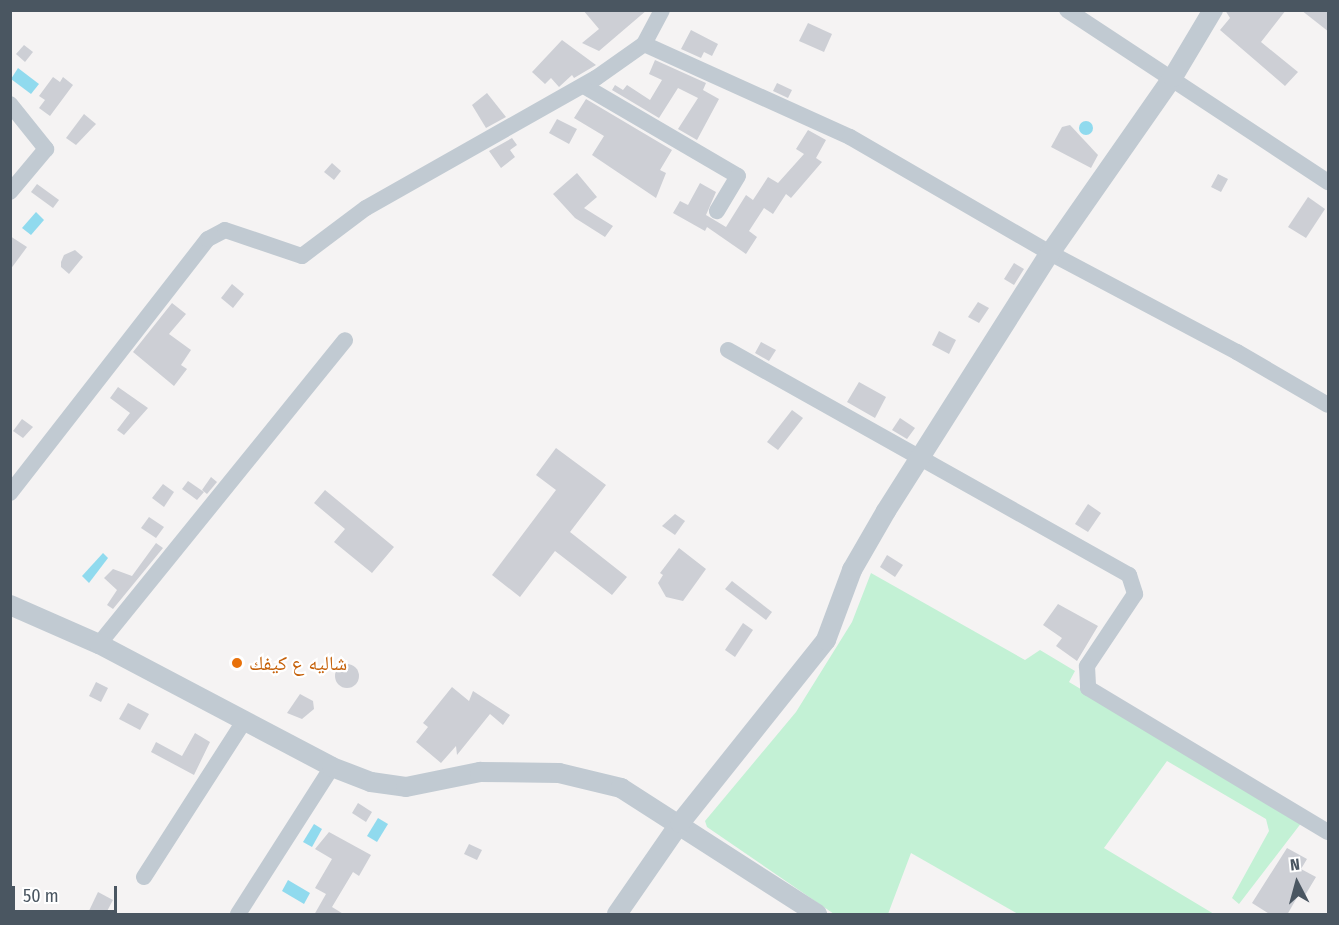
<!DOCTYPE html>
<meta charset="utf-8">
<style>
body{margin:0}
#map{position:relative;width:1339px;height:925px;overflow:hidden;background:#f5f3f3;font-family:"Fira Sans Condensed","Noto Naskh Arabic",sans-serif}
div>[style]{position:absolute}
.green>*{inset:0;background:#c3f1d5}
.water>*{inset:0;background:#90daee}
.round{border-radius:50%}
.building>*{inset:0;background:#cdcfd5}
.minor>*{height:16px;margin:-8px;padding:0 8px;transform-origin:8px;border-radius:8px;background:#c1cad2}
.tertiary>*{height:20px;margin:-10px;padding:0 10px;transform-origin:10px;border-radius:10px;background:#c1cad2}
.dots>*{width:16px;height:16px;translate:-50% -50%;box-sizing:border-box;border:3px solid #fff;border-radius:50%}
span{translate:-50% -50%;white-space:nowrap;text-align:center;line-height:1.15;-webkit-text-stroke:4.5px #fff;paint-order:stroke}
.food-label{font-size:20px;color:#c56008}
.left{translate:0 -50%;text-align:left}
.frame{position:absolute;inset:0;border:12px solid #4a5661;pointer-events:none}
.north{position:absolute;left:1267px;top:853px;width:60px;height:60px;-webkit-text-stroke:4px #fff;paint-order:stroke;rotate:354deg;font-size:16px;font-weight:700;line-height:24px;text-align:center;color:#4a5661}
.north::after{content:'';display:block;margin:auto;width:21px;height:27px;background:#4a5661;clip-path:polygon(50% 0,100% 100%,50% 72%,0 100%)}
.scale{position:absolute;left:12px;top:886px;width:105px;height:27px;box-sizing:border-box;border:3px solid #4a5661;border-top:0;padding-left:8px;font-size:18px;line-height:21px;white-space:nowrap;color:#4a5661;-webkit-text-stroke:4px #fff;paint-order:stroke}
</style>
<div id="map">
<div class="green">
<div style="clip-path:polygon(871px 573px,1025px 660px,1040px 650px,1075px 671px,1069px 682px,1302px 822px,1239px 904px,1232px 898px,1269px 831px,1266px 819px,1167px 761px,1104px 848px,1214px 914px,1018px 914px,911px 853px,888px 914px,834px 914px,707px 827px,705px 821px,796px 712px,852px 622px)"></div>
</div>
<div class="water">
<div style="clip-path:polygon(18px 68px,39px 84px,31px 94px,11px 79px)"></div>
<div class="round" style="left:1079px;top:121px;width:14px;height:14px"></div>
<div style="clip-path:polygon(36px 212px,44px 220px,31px 235px,22px 228px)"></div>
<div style="clip-path:polygon(103px 553px,108px 558px,89px 583px,82px 576px)"></div>
<div style="clip-path:polygon(378px 818px,388px 824px,377px 842px,367px 836px)"></div>
<div style="clip-path:polygon(314px 824px,322px 829px,312px 847px,303px 842px)"></div>
<div style="clip-path:polygon(288px 880px,310px 893px,304px 904px,282px 891px)"></div>
</div>
<div class="building">
<div style="clip-path:polygon(583px 10px,647px 10px,599px 51px,582px 43px,599px 29px)"></div>
<div style="clip-path:polygon(1225px 10px,1286px 10px,1261px 42px,1298px 72px,1285px 86px,1220px 30px,1230px 18px)"></div>
<div style="clip-path:polygon(1301px 10px,1329px 10px,1329px 32px)"></div>
<div style="clip-path:polygon(808px 23px,832px 34px,824px 52px,799px 41px)"></div>
<div style="clip-path:polygon(691px 30px,718px 44px,712px 56px,704px 52px,701px 58px,681px 49px)"></div>
<div style="clip-path:polygon(562px 40px,596px 65px,574px 78px,572px 75px,559px 87px,551px 78px,545px 84px,532px 72px)"></div>
<div style="clip-path:polygon(24px 45px,33px 52px,25px 62px,16px 54px)"></div>
<div style="clip-path:polygon(655px 60px,706px 83px,703px 90px,719px 99px,697px 140px,678px 129px,698px 98px,678px 88px,659px 118px,612px 90px,615px 85px,623px 90px,627px 85px,650px 100px,662px 80px,649px 74px)"></div>
<div style="clip-path:polygon(53px 77px,60px 82px,63px 77px,73px 85px,50px 116px,39px 108px,45px 100px,39px 96px)"></div>
<div style="clip-path:polygon(777px 83px,792px 90px,788px 98px,773px 91px)"></div>
<div style="clip-path:polygon(487px 93px,506px 117px,486px 128px,472px 105px)"></div>
<div style="clip-path:polygon(586px 99px,672px 150px,660px 170px,666px 173px,656px 198px,592px 155px,604px 136px,574px 118px)"></div>
<div style="clip-path:polygon(84px 114px,96px 124px,76px 145px,66px 138px)"></div>
<div style="clip-path:polygon(557px 119px,577px 129px,569px 144px,549px 133px)"></div>
<div style="clip-path:polygon(1070px 125px,1098px 155px,1091px 168px,1051px 147px,1062px 127px)"></div>
<div style="clip-path:polygon(808px 130px,826px 140px,816px 158px,822px 162px,791px 198px,786px 194px,773px 214px,764px 208px,749px 231px,757px 237px,746px 254px,707px 227px,705px 231px,673px 213px,680px 201px,688px 205px,700px 183px,716px 192px,706px 215px,726px 227px,746px 195px,753px 200px,768px 177px,778px 183px,804px 154px,796px 149px)"></div>
<div style="clip-path:polygon(512px 138px,517px 145px,510px 150px,515px 157px,501px 168px,489px 151px)"></div>
<div style="clip-path:polygon(332px 163px,341px 171px,334px 180px,324px 172px)"></div>
<div style="clip-path:polygon(577px 173px,597px 197px,584px 208px,613px 226px,605px 237px,575px 218px,553px 194px)"></div>
<div style="clip-path:polygon(1218px 174px,1228px 179px,1221px 192px,1211px 187px)"></div>
<div style="clip-path:polygon(37px 184px,59px 200px,53px 208px,31px 192px)"></div>
<div style="clip-path:polygon(1308px 197px,1325px 209px,1306px 238px,1288px 227px)"></div>
<div style="clip-path:polygon(10px 236px,27px 247px,10px 270px)"></div>
<div style="clip-path:polygon(75px 250px,83px 257px,69px 274px,61px 267px,61px 262px,64px 255px)"></div>
<div style="clip-path:polygon(1014px 263px,1024px 269px,1014px 285px,1004px 279px)"></div>
<div style="clip-path:polygon(232px 284px,244px 294px,233px 308px,221px 298px)"></div>
<div style="clip-path:polygon(978px 302px,989px 308px,979px 323px,968px 317px)"></div>
<div style="clip-path:polygon(172px 303px,186px 314px,169px 334px,191px 350px,181px 365px,187px 369px,174px 386px,133px 352px)"></div>
<div style="clip-path:polygon(939px 331px,956px 340px,949px 354px,932px 345px)"></div>
<div style="clip-path:polygon(761px 342px,776px 350px,769px 361px,755px 353px)"></div>
<div style="clip-path:polygon(859px 382px,886px 397px,875px 418px,847px 402px)"></div>
<div style="clip-path:polygon(118px 387px,148px 408px,124px 435px,117px 430px,130px 413px,110px 398px)"></div>
<div style="clip-path:polygon(792px 410px,803px 418px,778px 450px,767px 442px)"></div>
<div style="clip-path:polygon(900px 418px,915px 428px,907px 439px,892px 430px)"></div>
<div style="clip-path:polygon(22px 419px,33px 427px,23px 438px,13px 431px)"></div>
<div style="clip-path:polygon(556px 448px,606px 485px,570px 532px,627px 577px,612px 595px,555px 551px,520px 597px,492px 575px,556px 490px,536px 475px)"></div>
<div style="clip-path:polygon(211px 477px,217px 482px,207px 494px,202px 490px)"></div>
<div style="clip-path:polygon(188px 481px,204px 492px,197px 500px,182px 489px)"></div>
<div style="clip-path:polygon(163px 484px,174px 492px,164px 507px,152px 498px)"></div>
<div style="clip-path:polygon(325px 490px,394px 547px,372px 573px,334px 542px,345px 529px,314px 503px)"></div>
<div style="clip-path:polygon(1088px 504px,1101px 513px,1088px 532px,1075px 524px)"></div>
<div style="clip-path:polygon(675px 514px,685px 521px,675px 535px,662px 526px)"></div>
<div style="clip-path:polygon(149px 517px,164px 527px,156px 538px,141px 528px)"></div>
<div style="clip-path:polygon(156px 543px,163px 548px,113px 609px,107px 605px,117px 590px,104px 578px,113px 569px,132px 576px)"></div>
<div style="clip-path:polygon(679px 548px,706px 569px,683px 601px,666px 597px,658px 583px,663px 575px,660px 573px)"></div>
<div style="clip-path:polygon(887px 555px,903px 565px,895px 577px,880px 567px)"></div>
<div style="clip-path:polygon(732px 581px,772px 612px,766px 620px,725px 589px)"></div>
<div style="clip-path:polygon(1058px 604px,1098px 626px,1077px 661px,1056px 646px,1062px 638px,1043px 625px)"></div>
<div style="clip-path:polygon(743px 623px,753px 630px,735px 657px,725px 650px)"></div>
<div class="round" style="left:335px;top:664px;width:24px;height:24px"></div>
<div style="clip-path:polygon(96px 682px,108px 688px,101px 702px,89px 696px)"></div>
<div style="clip-path:polygon(452px 687px,469px 701px,473px 691px,510px 715px,503px 725px,490px 714px,457px 755px,456px 746px,441px 763px,416px 742px,428px 727px,423px 723px)"></div>
<div style="clip-path:polygon(300px 694px,313px 701px,314px 709px,302px 719px,287px 713px)"></div>
<div style="clip-path:polygon(128px 703px,149px 714px,140px 730px,119px 719px)"></div>
<div style="clip-path:polygon(195px 733px,210px 742px,194px 775px,151px 752px,156px 742px,182px 756px)"></div>
<div style="clip-path:polygon(358px 803px,372px 812px,366px 822px,352px 813px)"></div>
<div style="clip-path:polygon(329px 832px,371px 855px,359px 876px,353px 872px,332px 907px,345px 915px,314px 915px,326px 894px,315px 888px,332px 859px,315px 849px)"></div>
<div style="clip-path:polygon(469px 844px,482px 850px,477px 860px,464px 854px)"></div>
<div style="clip-path:polygon(1287px 848px,1307px 859px,1301px 869px,1316px 877px,1304px 897px,1299px 894px,1287px 915px,1271px 915px,1252px 903px)"></div>
<div style="clip-path:polygon(98px 892px,113px 900px,105px 915px,87px 915px)"></div>
</div>
<div class="minor">
<div style="left:1067px;top:10px;width:313px;rotate:33.4deg"></div>
<div style="left:644px;top:44px;width:226px;rotate:24.3deg"></div>
<div style="left:850px;top:137px;width:231px;rotate:30.1deg"></div>
<div style="left:1050px;top:253px;width:212px;rotate:27.9deg"></div>
<div style="left:1237px;top:352px;width:105px;rotate:30.2deg"></div>
<div style="left:584px;top:86px;width:178px;rotate:30.3deg"></div>
<div style="left:738px;top:176px;width:41px;rotate:121deg"></div>
<div style="left:10px;top:104px;width:58px;rotate:51.3deg"></div>
<div style="left:46px;top:149px;width:56px;rotate:129.9deg"></div>
<div style="left:728px;top:350px;width:460px;rotate:29.3deg"></div>
<div style="left:1129px;top:575px;width:20px;rotate:72deg"></div>
<div style="left:1135px;top:594px;width:87px;rotate:123.7deg"></div>
<div style="left:1087px;top:666px;width:22px;rotate:87deg"></div>
<div style="left:1088px;top:688px;width:280px;rotate:31deg"></div>
<div style="left:10px;top:493px;width:322px;rotate:-52.1deg"></div>
<div style="left:208px;top:239px;width:19px;rotate:-28deg"></div>
<div style="left:225px;top:230px;width:81px;rotate:18.7deg"></div>
<div style="left:302px;top:256px;width:80px;rotate:-36.9deg"></div>
<div style="left:366px;top:208px;width:264px;rotate:-29.5deg"></div>
<div style="left:596px;top:78px;width:59px;rotate:-35.3deg"></div>
<div style="left:644px;top:44px;width:38px;rotate:-62deg"></div>
<div style="left:99px;top:644px;width:391px;rotate:-51deg"></div>
<div style="left:144px;top:877px;width:185px;rotate:-57.3deg"></div>
<div style="left:238px;top:914px;width:174px;rotate:-57.4deg"></div>
</div>
<div class="tertiary">
<div style="left:10px;top:605px;width:97px;rotate:23.7deg"></div>
<div style="left:99px;top:644px;width:263px;rotate:27.8deg"></div>
<div style="left:332px;top:767px;width:42px;rotate:21deg"></div>
<div style="left:371px;top:782px;width:35px;rotate:8deg"></div>
<div style="left:406px;top:787px;width:76px;rotate:-11.5deg"></div>
<div style="left:480px;top:772px;width:79px;rotate:0.7deg"></div>
<div style="left:559px;top:773px;width:64px;rotate:13.6deg"></div>
<div style="left:621px;top:788px;width:233px;rotate:32.7deg"></div>
<div style="left:617px;top:914px;width:111px;rotate:-55.3deg"></div>
<div style="left:680px;top:823px;width:234px;rotate:-51.4deg"></div>
<div style="left:826px;top:640px;width:75px;rotate:-69.6deg"></div>
<div style="left:852px;top:570px;width:68px;rotate:-60deg"></div>
<div style="left:886px;top:511px;width:306px;rotate:-57.6deg"></div>
<div style="left:1050px;top:253px;width:215px;rotate:-55.1deg"></div>
<div style="left:1173px;top:77px;width:78px;rotate:-59.2deg"></div>
</div>
<div class="dots">
<div style="left:237px;top:663px;background:#e8710a"></div>
</div>
<div class="food-label">
<span class="left" style="left:249px;top:663px">شاليه ع كيفك</span>
</div>
<div class="frame"></div>
<div class="north">N</div>
<div class="scale">50 m</div>
</div>
